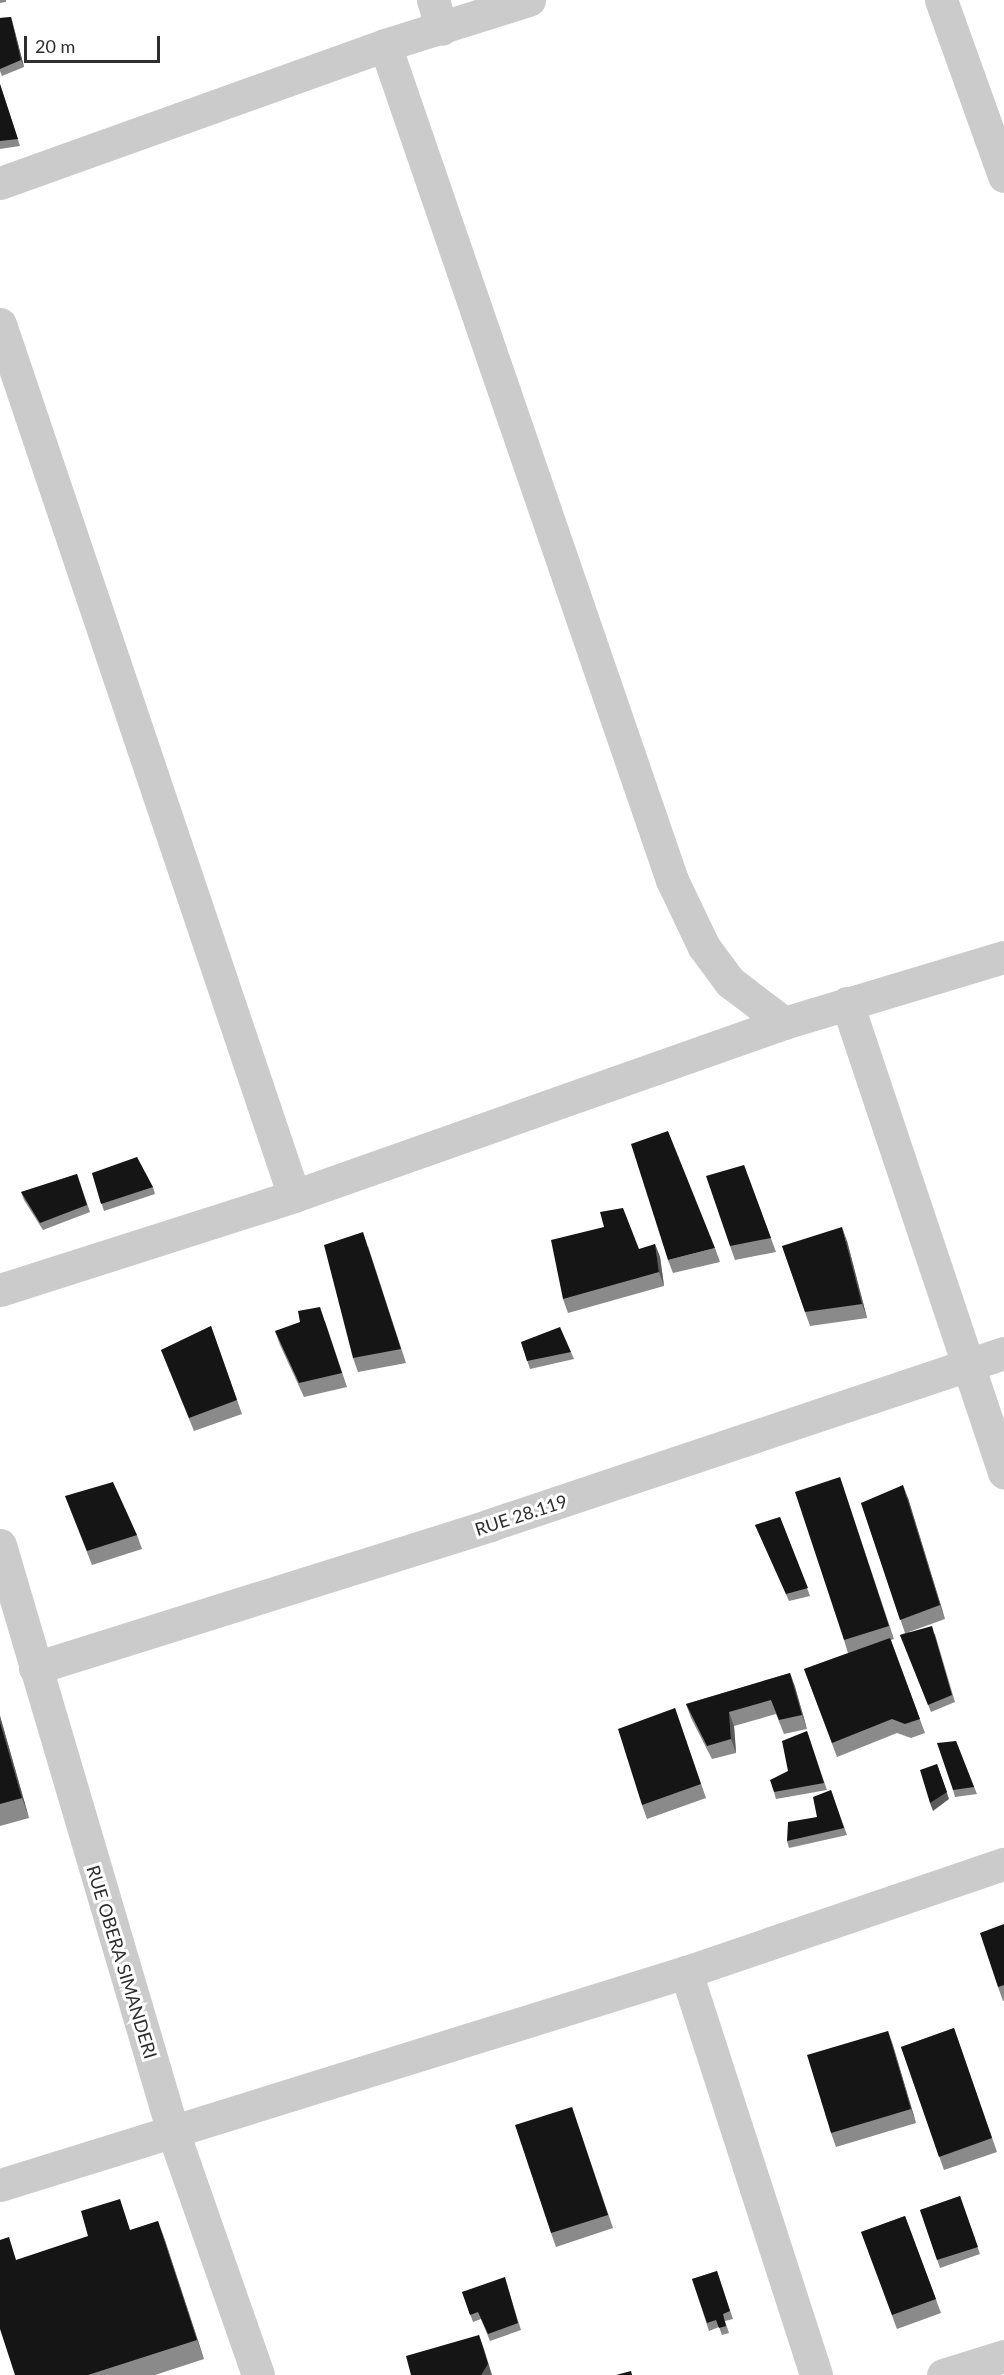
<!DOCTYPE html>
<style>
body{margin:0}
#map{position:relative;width:1004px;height:2375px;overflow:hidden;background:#fff;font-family:Lato,sans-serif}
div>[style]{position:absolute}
.minor>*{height:33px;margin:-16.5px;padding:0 16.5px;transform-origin:16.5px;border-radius:16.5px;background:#cbcbcb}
.wall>*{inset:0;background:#8a8a8a}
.shaded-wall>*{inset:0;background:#5b5b5b}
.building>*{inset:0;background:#151515}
span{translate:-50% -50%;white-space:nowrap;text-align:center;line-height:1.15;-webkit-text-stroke:6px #fff;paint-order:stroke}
.street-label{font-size:18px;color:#2e2e2e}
.scale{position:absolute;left:24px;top:36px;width:136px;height:27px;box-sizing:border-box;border:3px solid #2e2e2e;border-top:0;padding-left:8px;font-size:18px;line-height:21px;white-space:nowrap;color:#2e2e2e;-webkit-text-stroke:4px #fff;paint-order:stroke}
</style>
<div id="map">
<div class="minor">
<div style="left:433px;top:0;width:30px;rotate:73deg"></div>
<div style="left:941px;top:0;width:187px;rotate:70.3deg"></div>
<div style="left:385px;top:45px;width:883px;rotate:71.03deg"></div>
<div style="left:672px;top:880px;width:74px;rotate:64.5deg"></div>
<div style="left:704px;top:947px;width:44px;rotate:53.4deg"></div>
<div style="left:730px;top:982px;width:68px;rotate:37.2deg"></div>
<div style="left:0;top:183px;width:409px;rotate:-19.7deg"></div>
<div style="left:385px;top:45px;width:151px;rotate:-17.4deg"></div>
<div style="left:0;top:324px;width:920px;rotate:71.37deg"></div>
<div style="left:847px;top:1003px;width:495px;rotate:71.5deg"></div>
<div style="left:0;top:1290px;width:309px;rotate:-17.7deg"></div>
<div style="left:294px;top:1196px;width:520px;rotate:-19.45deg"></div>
<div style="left:784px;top:1023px;width:230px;rotate:-16.7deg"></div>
<div style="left:0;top:1545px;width:612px;rotate:73.58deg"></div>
<div style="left:173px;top:2132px;width:257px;rotate:70.7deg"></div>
<div style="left:35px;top:1668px;width:477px;rotate:-17.4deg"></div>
<div style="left:490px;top:1525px;width:542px;rotate:-18.5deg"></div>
<div style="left:686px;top:1972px;width:423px;rotate:72.1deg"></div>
<div style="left:0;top:2185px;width:718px;rotate:-17.25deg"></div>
<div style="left:686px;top:1972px;width:336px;rotate:-18.8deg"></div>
<div style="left:943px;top:2375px;width:64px;rotate:-17.3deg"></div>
</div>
<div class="wall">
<div style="clip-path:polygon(0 0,6px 0,6px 2px,0 3px)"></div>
<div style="clip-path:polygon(11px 17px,24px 67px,2px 76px,0 71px,0 18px)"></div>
<div style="clip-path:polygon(0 84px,2px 90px,20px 146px,0 149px)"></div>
<div style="clip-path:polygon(744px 1165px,776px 1252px,735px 1260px,730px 1246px)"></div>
<div style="clip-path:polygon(92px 1173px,153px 1187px,155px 1194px,104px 1211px)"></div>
<div style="clip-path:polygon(77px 1174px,90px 1212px,43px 1230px,24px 1200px,21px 1192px)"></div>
<div style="clip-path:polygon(847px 1241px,867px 1318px,810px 1326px,782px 1246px)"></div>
<div style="clip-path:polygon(655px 1244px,660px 1257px,664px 1286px,568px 1313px,563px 1299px)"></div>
<div style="clip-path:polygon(368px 1246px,406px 1363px,358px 1372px,353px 1358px)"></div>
<div style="clip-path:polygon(715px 1248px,720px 1262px,673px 1273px,668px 1260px)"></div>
<div style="clip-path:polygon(325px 1321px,347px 1387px,304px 1397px,280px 1345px,275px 1331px)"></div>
<div style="clip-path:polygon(211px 1326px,242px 1414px,194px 1431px,161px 1350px)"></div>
<div style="clip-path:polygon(521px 1342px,571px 1352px,574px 1359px,530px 1369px)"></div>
<div style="clip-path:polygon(840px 1477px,894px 1639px,891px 1640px,925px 1733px,911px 1738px,897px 1733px,837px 1757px,804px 1669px,848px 1653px,844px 1640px)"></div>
<div style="clip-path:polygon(65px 1496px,137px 1535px,142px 1549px,92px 1565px)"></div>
<div style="clip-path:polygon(908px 1498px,945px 1619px,909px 1632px,935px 1634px,955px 1702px,931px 1712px,900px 1635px,905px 1633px,861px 1503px)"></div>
<div style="clip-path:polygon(780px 1517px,810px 1596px,789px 1601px,755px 1525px)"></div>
<div style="clip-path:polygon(790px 1673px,795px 1687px,807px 1729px,784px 1734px,776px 1714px,734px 1726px,736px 1753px,712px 1759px,691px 1718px,686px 1704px)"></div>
<div style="clip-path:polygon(675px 1708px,706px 1798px,647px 1819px,642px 1805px)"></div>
<div style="clip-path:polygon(0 1716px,29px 1818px,0 1826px)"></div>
<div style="clip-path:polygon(807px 1731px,827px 1790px,776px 1799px,774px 1792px,788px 1771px)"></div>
<div style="clip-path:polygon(956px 1741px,977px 1794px,955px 1797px,953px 1790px)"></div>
<div style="clip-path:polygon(831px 1790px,847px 1835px,789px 1848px,787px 1841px,817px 1817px)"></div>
<div style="clip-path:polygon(1004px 1924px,1004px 2001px,1003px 2001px,998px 1987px)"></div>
<div style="clip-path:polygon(954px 2028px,997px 2152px,944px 2170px,901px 2047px)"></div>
<div style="clip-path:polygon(888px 2031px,916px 2123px,836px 2147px,831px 2133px)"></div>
<div style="clip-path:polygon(572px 2107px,613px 2228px,556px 2247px,551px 2233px)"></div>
<div style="clip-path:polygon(960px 2196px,980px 2254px,940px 2268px,920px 2210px)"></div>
<div style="clip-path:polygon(905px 2216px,941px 2313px,897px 2329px,861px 2232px)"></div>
<div style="clip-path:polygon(158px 2221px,204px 2359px,155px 2375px,15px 2375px,17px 2260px,131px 2230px)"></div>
<div style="clip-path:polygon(717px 2271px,733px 2319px,725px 2321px,729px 2333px,722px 2335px,719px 2327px,709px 2331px,692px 2279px)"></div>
<div style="clip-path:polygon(507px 2285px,521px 2330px,490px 2341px,481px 2319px,473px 2322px,462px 2292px)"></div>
</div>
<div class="shaded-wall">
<div style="clip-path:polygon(11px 17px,13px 24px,24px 67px,21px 60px)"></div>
<div style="clip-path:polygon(842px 1227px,847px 1241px,867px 1318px,862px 1304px)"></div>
<div style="clip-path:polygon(655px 1244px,660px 1257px,664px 1286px,659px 1272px)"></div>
<div style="clip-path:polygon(903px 1485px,908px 1498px,945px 1619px,940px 1605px)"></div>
<div style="clip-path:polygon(790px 1673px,795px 1687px,807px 1729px,802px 1715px)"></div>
<div style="clip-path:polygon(729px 1712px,734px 1726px,736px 1753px,731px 1739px)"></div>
<div style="clip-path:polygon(0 1716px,29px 1818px,22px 1798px,0 1722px)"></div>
<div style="clip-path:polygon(937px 1764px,949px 1799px,933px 1811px,930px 1803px)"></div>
<div style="clip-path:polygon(888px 2031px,893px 2045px,916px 2123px,911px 2109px)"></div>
<div style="clip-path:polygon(158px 2221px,165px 2240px,204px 2359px,197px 2340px)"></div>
<div style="clip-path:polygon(479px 2335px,484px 2349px,492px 2375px,481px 2375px)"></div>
</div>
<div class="building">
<div style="clip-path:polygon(11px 17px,21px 60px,0 69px,0 18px)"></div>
<div style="clip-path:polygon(0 84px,18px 139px,0 141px)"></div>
<div style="clip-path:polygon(668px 1131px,715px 1248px,668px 1260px,631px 1144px)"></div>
<div style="clip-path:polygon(137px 1157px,153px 1187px,101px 1204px,92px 1173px)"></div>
<div style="clip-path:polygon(744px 1165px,771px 1238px,730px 1246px,706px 1176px)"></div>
<div style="clip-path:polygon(77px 1174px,87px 1205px,40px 1223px,21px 1192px)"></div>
<div style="clip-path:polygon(623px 1208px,639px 1249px,655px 1244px,659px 1272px,563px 1299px,551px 1240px,604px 1227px,600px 1212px)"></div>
<div style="clip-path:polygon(842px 1227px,862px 1304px,805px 1312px,782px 1246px)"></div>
<div style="clip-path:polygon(363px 1232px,401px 1349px,353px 1358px,324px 1245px)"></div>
<div style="clip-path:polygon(320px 1307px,342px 1373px,299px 1383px,275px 1331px,300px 1322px,298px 1311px)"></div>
<div style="clip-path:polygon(211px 1326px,237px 1400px,189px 1418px,161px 1350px)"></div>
<div style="clip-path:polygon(560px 1327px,571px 1352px,527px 1361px,521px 1342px)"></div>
<div style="clip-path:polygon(840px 1477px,889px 1626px,844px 1640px,795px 1492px)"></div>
<div style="clip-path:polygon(113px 1482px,137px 1535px,87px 1551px,65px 1496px)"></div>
<div style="clip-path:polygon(903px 1485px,940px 1605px,900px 1620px,861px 1503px)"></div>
<div style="clip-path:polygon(780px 1517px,808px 1588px,786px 1594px,755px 1525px)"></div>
<div style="clip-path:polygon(932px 1626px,952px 1695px,928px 1705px,900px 1635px)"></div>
<div style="clip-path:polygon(890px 1638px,920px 1719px,905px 1724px,892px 1719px,832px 1743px,804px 1669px)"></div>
<div style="clip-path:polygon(790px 1673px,802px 1715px,779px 1720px,771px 1700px,729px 1712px,731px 1739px,707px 1746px,686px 1704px)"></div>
<div style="clip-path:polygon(675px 1708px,701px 1784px,642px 1805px,618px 1729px)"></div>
<div style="clip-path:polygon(0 1722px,22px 1798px,0 1804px)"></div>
<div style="clip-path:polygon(807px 1731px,824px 1783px,774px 1792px,770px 1780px,788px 1771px,782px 1741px)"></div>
<div style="clip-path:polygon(956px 1741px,974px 1787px,953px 1790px,937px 1743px)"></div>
<div style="clip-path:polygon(937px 1764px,947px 1792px,930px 1803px,920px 1770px)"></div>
<div style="clip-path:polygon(831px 1790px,844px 1828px,787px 1841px,788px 1822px,817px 1817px,813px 1797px)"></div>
<div style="clip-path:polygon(1004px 1924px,1004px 1985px,998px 1987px,980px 1933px)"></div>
<div style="clip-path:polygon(954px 2028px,992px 2138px,939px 2157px,901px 2047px)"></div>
<div style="clip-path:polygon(888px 2031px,911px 2109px,831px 2133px,807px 2055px)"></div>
<div style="clip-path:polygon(572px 2107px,608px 2215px,551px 2233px,515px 2125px)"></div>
<div style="clip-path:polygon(960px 2196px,978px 2247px,937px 2260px,920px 2210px)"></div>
<div style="clip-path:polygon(120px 2199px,130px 2230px,158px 2221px,197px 2340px,88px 2375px,15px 2375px,0 2329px,0 2240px,9px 2237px,16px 2260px,88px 2236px,81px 2211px)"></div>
<div style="clip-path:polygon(905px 2216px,936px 2299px,892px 2315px,861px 2232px)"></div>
<div style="clip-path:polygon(717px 2271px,730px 2311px,723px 2314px,726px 2326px,719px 2328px,716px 2320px,707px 2323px,692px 2279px)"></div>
<div style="clip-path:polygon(505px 2277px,518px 2323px,488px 2334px,478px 2312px,470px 2315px,462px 2292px)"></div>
<div style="clip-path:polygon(479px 2335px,488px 2364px,481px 2375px,411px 2375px,406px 2356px)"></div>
<div style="clip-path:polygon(631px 2371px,632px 2375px,616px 2375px)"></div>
</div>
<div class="street-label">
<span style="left:521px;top:1515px;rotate:-18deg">RUE 28.119</span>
<span style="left:122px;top:1962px;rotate:73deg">RUE OBERA SIMANDERI</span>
</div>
<div class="scale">20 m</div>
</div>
